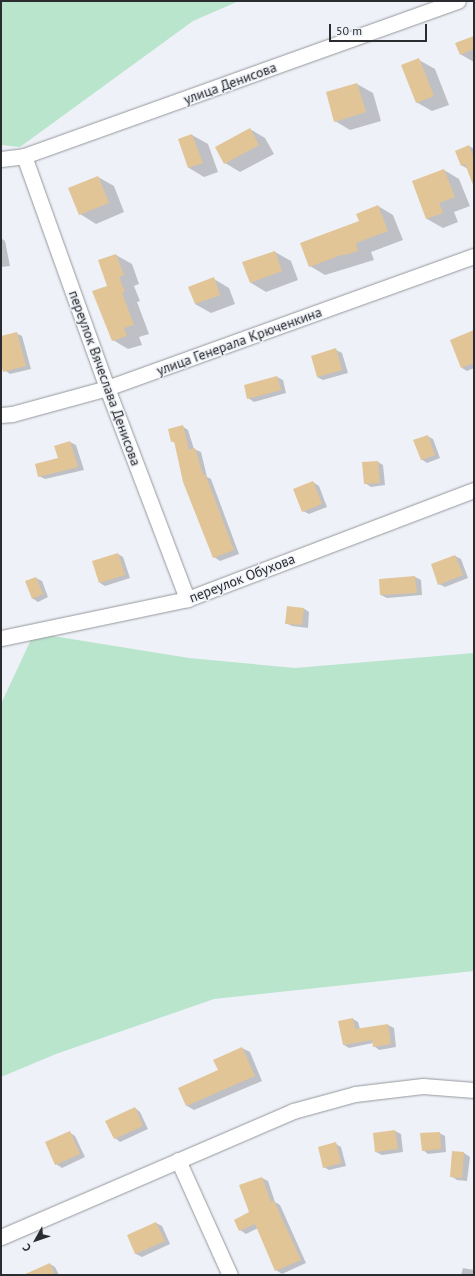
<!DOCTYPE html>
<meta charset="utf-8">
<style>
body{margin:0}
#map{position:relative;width:475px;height:1276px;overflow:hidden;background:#eef1f7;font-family:"PT Sans",sans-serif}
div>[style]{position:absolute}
.green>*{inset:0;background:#bae5cd}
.shadow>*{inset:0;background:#0003}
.building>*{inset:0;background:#e2c596}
.roads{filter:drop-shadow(0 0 1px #94979d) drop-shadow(0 0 1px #94979d)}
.minor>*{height:15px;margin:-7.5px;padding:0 7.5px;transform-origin:7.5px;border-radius:7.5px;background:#fff}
span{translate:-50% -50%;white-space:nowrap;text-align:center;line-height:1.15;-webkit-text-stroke:3px #eef1f7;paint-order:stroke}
.street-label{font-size:14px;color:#2b2c2f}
.frame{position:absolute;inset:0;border:2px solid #2b2c2f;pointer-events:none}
.north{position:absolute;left:16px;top:1220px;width:40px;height:40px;-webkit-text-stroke:3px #eef1f7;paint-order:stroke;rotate:230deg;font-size:11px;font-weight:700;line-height:16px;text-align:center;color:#2b2c2f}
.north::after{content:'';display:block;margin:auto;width:14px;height:18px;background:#2b2c2f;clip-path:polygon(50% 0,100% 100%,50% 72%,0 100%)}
.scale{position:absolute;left:329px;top:24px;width:98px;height:18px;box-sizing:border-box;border:2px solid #2b2c2f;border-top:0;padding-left:5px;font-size:12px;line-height:14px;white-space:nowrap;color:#2b2c2f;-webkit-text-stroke:3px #eef1f7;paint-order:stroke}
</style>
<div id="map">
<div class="green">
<div style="clip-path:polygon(1px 1px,239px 1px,193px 21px,20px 147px,1px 145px)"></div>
<div style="clip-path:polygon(34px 633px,189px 658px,295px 668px,474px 653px,474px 971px,214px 999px,56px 1054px,1px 1077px,1px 704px)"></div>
</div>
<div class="shadow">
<div style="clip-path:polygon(474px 37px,474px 62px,460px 54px)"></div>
<div style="clip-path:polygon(419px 60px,435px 69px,449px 105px,432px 111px,416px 102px)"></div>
<div style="clip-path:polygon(357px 84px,373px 93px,381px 121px,350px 130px,335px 121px)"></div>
<div style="clip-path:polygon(250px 129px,265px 138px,274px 154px,240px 172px,225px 163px)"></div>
<div style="clip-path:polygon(192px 135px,208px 144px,218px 172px,204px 177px,189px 168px)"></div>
<div style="clip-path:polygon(469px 146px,474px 149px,474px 184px,468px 169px,461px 165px)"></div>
<div style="clip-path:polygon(444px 170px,459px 179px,470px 206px,454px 212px,458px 222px,443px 228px,427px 219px,413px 182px)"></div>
<div style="clip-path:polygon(98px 177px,114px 186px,124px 212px,96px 224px,80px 214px)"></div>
<div style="clip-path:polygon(378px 206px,393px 215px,403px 240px,371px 252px,374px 260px,325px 275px,310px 266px)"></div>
<div style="clip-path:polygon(1px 238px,5px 241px,10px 266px,1px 267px)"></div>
<div style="clip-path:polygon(275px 252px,291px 261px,298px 280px,266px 292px,251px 283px)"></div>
<div style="clip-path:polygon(116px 255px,132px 264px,139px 284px,134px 286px,140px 301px,137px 302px,149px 334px,139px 337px,142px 345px,128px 349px,113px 340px,108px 286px)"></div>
<div style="clip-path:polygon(214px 279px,229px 288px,235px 304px,211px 313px,195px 304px)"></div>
<div style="clip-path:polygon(474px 331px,474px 368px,467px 371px,462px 368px)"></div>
<div style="clip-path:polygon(16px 333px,22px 336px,31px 369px,10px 374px,3px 369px,1px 369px,1px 337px)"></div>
<div style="clip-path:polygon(336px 350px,342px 353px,348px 373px,323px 380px,317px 377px)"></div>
<div style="clip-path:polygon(277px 377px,283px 380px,286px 393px,254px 402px,248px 398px,245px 386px)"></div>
<div style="clip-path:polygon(182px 426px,188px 430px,194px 449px,201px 452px,207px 477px,211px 479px,239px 554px,220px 561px,214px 557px,175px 443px,172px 441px)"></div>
<div style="clip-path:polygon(427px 436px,433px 439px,440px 458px,427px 463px,421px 459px)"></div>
<div style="clip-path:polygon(70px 442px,76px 445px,84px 470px,45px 479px,39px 476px,59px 459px)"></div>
<div style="clip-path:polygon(378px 462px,383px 465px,385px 485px,371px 487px,365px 483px)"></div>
<div style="clip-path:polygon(313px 482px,319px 486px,327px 507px,309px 514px,303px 511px)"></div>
<div style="clip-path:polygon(118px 554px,123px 557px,130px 578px,105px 586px,100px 583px)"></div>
<div style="clip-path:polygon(455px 556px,461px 559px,468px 578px,445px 587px,439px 584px)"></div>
<div style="clip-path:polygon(415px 577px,421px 580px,422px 595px,387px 598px,381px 595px)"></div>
<div style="clip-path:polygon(36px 578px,42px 581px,48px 597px,38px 602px,32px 598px)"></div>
<div style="clip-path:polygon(303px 608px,309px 612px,308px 628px,292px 626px,286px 623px)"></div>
<div style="clip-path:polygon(353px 1019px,358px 1022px,360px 1029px,388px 1025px,394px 1028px,396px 1047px,379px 1050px,374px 1046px,373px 1043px,349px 1048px,344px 1045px)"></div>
<div style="clip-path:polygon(242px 1048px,250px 1052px,262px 1081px,194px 1110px,187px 1106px,179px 1089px,219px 1070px)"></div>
<div style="clip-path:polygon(135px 1108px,140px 1112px,148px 1129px,120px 1142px,115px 1138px)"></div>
<div style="clip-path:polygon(395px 1131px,401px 1134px,403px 1152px,382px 1155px,376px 1152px)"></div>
<div style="clip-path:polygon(69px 1132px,75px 1136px,85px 1157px,62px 1168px,56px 1164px)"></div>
<div style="clip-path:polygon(439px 1133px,445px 1136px,446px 1152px,428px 1154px,423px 1150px)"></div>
<div style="clip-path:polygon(336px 1144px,341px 1147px,346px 1166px,329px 1170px,324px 1167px)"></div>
<div style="clip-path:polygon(453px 1153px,464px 1153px,470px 1157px,467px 1181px,457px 1180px,451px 1176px)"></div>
<div style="clip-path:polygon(262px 1178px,268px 1181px,275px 1202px,280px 1205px,306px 1263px,282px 1274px,276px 1270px,258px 1228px,246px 1234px,240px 1230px,251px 1213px)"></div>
<div style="clip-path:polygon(156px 1223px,162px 1226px,170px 1244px,142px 1257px,136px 1254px,128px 1236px)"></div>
<div style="clip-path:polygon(50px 1264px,55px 1267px,59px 1275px,38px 1275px)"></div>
<div style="clip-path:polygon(463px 1268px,474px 1270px,474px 1275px,461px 1275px)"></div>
</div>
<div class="building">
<div style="clip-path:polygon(474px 36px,474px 49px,460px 55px,455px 43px)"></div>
<div style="clip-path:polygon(419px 58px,434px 96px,416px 103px,401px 65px)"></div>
<div style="clip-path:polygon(357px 83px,366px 112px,334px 122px,326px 92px)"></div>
<div style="clip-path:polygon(250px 128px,259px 145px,224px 164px,215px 147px)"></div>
<div style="clip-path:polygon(192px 134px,203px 163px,188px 168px,178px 139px)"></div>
<div style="clip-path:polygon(469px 145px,474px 158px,473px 185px,465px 164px,461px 166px,455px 151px)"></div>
<div style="clip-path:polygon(444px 169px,455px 197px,439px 203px,443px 213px,426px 219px,412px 181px)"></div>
<div style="clip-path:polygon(98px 176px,109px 203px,79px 215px,68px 188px)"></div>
<div style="clip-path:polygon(378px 205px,388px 231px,356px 243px,358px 251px,345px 255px,344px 254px,309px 267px,300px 243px,359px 221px,356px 214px)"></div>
<div style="clip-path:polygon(275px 251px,282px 271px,250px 283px,242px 262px)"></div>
<div style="clip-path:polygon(116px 254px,124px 275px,119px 277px,125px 292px,122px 293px,134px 325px,124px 328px,127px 336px,112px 341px,92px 291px,107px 286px,98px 260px)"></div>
<div style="clip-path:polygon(214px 277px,220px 295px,195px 304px,188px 287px)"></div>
<div style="clip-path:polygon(474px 330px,474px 363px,461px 368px,450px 340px)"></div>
<div style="clip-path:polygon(17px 332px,26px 366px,3px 372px,1px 363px,1px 336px)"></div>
<div style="clip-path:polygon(336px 348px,342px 370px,317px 377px,311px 356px)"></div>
<div style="clip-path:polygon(277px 376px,281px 390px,247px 399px,244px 385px)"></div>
<div style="clip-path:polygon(183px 425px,189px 450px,195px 448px,203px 475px,205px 474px,234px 550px,213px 558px,183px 482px,174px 441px,171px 442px,168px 429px)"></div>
<div style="clip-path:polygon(428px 435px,435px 455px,421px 460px,413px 440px)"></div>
<div style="clip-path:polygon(70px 441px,78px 467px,38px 477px,35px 464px,58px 458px,54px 446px)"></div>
<div style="clip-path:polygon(378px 461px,380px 483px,364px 484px,362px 462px)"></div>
<div style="clip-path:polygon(313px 481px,322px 504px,302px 512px,293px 489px)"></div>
<div style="clip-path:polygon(118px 553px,125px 575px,99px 583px,92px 561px)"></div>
<div style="clip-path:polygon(455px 555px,463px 575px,438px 585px,431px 564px)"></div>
<div style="clip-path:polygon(415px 576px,417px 593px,380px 595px,379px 579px)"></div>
<div style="clip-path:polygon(36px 577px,43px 594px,32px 599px,25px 581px)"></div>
<div style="clip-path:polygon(287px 606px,304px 608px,302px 625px,285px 624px)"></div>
<div style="clip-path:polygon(353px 1018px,355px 1029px,388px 1024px,391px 1044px,373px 1047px,372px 1040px,343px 1045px,338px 1021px)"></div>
<div style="clip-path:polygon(242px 1047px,255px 1076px,186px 1106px,178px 1088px,218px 1070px,213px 1060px)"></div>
<div style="clip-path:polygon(135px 1107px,143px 1126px,114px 1139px,105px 1121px)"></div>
<div style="clip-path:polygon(395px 1130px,398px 1149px,375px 1152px,373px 1133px)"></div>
<div style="clip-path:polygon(70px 1131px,80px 1154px,55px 1165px,45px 1142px)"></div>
<div style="clip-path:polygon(440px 1132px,441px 1149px,422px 1151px,420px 1133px)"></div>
<div style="clip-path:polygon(336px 1142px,341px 1163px,323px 1168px,318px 1147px)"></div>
<div style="clip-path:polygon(452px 1151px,464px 1152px,462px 1178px,450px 1177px)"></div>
<div style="clip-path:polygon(262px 1177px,271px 1202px,274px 1201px,301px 1260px,275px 1271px,255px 1224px,239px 1231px,234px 1220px,249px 1212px,239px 1185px)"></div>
<div style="clip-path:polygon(156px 1222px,165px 1241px,135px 1254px,127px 1235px)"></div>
<div style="clip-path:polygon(50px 1263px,55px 1275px,23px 1275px)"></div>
</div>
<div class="roads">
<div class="minor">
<div style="left:24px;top:156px;width:246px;rotate:70.3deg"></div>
<div style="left:107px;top:388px;width:226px;rotate:69.2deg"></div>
<div style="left:1px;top:159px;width:23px;rotate:-7deg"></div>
<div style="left:24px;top:156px;width:461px;rotate:-19.7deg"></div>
<div style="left:1px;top:415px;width:11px;rotate:-5deg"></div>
<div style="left:12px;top:414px;width:98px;rotate:-15.3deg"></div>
<div style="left:107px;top:388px;width:390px;rotate:-19.8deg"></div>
<div style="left:1px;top:638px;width:190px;rotate:-11.8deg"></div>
<div style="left:187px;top:599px;width:307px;rotate:-20.8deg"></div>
<div style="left:178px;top:1160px;width:126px;rotate:65.7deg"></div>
<div style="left:1px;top:1237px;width:318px;rotate:-23.3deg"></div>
<div style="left:293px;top:1111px;width:64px;rotate:-15.3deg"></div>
<div style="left:355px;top:1094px;width:68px;rotate:-6.7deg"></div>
<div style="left:423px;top:1086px;width:51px;rotate:4.5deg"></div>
</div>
</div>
<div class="street-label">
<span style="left:230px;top:83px;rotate:-20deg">улица Денисова</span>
<span style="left:239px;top:341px;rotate:-20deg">улица Генерала Крюченкина</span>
<span style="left:105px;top:378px;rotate:70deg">переулок Вячеслава Денисова</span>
<span style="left:242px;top:578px;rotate:-21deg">переулок Обухова</span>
</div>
<div class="frame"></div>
<div class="north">С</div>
<div class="scale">50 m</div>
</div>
